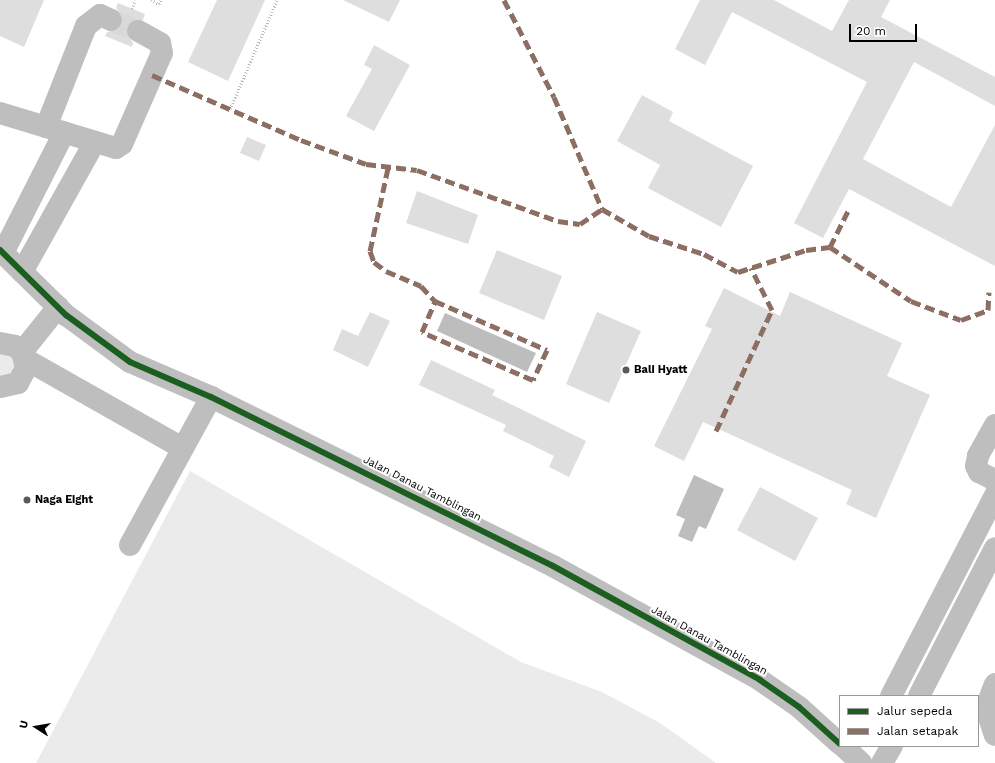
<!DOCTYPE html>
<style>
body{margin:0}
#map{position:relative;width:995px;height:763px;overflow:hidden;background:#fff;font-family:"Work Sans",sans-serif}
div>[style]{position:absolute}
.green>*{inset:0;background:#ebebeb}
.water>*{inset:0;background:#bdbdbd}
.building>*{inset:0;background:#dedede}
.minor-tunnel>*{height:22px;margin-top:-11px;transform-origin:0;background:repeating-linear-gradient(90deg,#d9d9d9 0 22px,transparent 0 33px)}
.path>*{height:2.5px;margin-top:-1.25px;transform-origin:0;background:repeating-linear-gradient(90deg,#b9b9b9 0 1px,transparent 0 3px)}
.minor>*{height:22px;margin:-11px;padding:0 11px;transform-origin:11px;border-radius:11px;background:#bebebe}
.quiet>*{height:5px;margin-top:-2.5px;transform-origin:0;background:repeating-linear-gradient(90deg,#8d6e63 0 10px,transparent 0 15px)}
.cycleway>*{height:6px;margin:-3px;padding:0 3px;transform-origin:3px;border-radius:3px;background:#1b5e20}
.dots>*{width:11px;height:11px;translate:-50% -50%;box-sizing:border-box;border:2px solid #fff;border-radius:50%}
span{translate:-50% -50%;white-space:nowrap;text-align:center;line-height:1.15;-webkit-text-stroke:4px #fff;paint-order:stroke}
.poi-label{font-size:11px;color:#000;font-weight:700}
.left{translate:0 -50%;text-align:left}
.street-label{font-size:11px;color:#000}
.legend{position:absolute;left:839px;top:695px;width:140px;height:52px;box-sizing:border-box;background:#fff;border:1px solid #999;margin:0;padding:5px 7px;list-style:none;font-size:12px;color:#000}
.legend li{display:flex;align-items:center;gap:8px;height:20px}
.legend b{width:20px;border:1px solid #999}
.north{position:absolute;left:16px;top:707px;width:40px;height:40px;-webkit-text-stroke:3px #fff;paint-order:stroke;rotate:282deg;font-size:11px;font-weight:700;line-height:16px;text-align:center;color:#000}
.north::after{content:'';display:block;margin:auto;width:14px;height:18px;background:#000;clip-path:polygon(50% 0,100% 100%,50% 72%,0 100%)}
.scale{position:absolute;left:849px;top:24px;width:68px;height:18px;box-sizing:border-box;border:2px solid #000;border-top:0;padding-left:5px;font-size:12px;line-height:14px;white-space:nowrap;color:#000;-webkit-text-stroke:3px #fff;paint-order:stroke}
</style>
<div id="map">
<div class="green">
<div style="clip-path:polygon(0 351px,16px 357px,15px 374px,0 378px)"></div>
<div style="clip-path:polygon(190px 471px,521px 662px,602px 692px,660px 723px,716px 763px,36px 763px)"></div>
</div>
<div class="water">
<div style="clip-path:polygon(445px 313px,536px 353px,527px 372px,437px 331px)"></div>
<div style="clip-path:polygon(694px 475px,724px 489px,706px 529px,699px 526px,692px 542px,678px 536px,685px 519px,676px 515px)"></div>
</div>
<div class="building">
<div style="clip-path:polygon(0 0,44px 0,24px 47px,0 36px)"></div>
<div style="clip-path:polygon(217px 0,265px 0,228px 81px,188px 62px)"></div>
<div style="clip-path:polygon(343px 0,400px 0,389px 22px)"></div>
<div style="clip-path:polygon(700px 0,774px 0,832px 31px,849px 0,890px 0,881px 17px,995px 77px,995px 106px,914px 62px,863px 159px,951px 207px,995px 125px,995px 266px,849px 189px,823px 238px,794px 223px,867px 82px,732px 12px,705px 65px,675px 49px)"></div>
<div style="clip-path:polygon(118px 3px,145px 14px,143px 20px,132px 20px,127px 25px,126px 32px,133px 43px,132px 47px,105px 36px,107px 32px,118px 30px,122px 25px,121px 13px,116px 8px)"></div>
<div style="clip-path:polygon(374px 45px,410px 65px,374px 131px,346px 116px,372px 69px,364px 65px)"></div>
<div style="clip-path:polygon(642px 95px,673px 112px,669px 121px,753px 166px,721px 227px,648px 188px,660px 165px,617px 141px)"></div>
<div style="clip-path:polygon(247px 137px,266px 145px,259px 161px,240px 153px)"></div>
<div style="clip-path:polygon(417px 191px,478px 215px,468px 244px,406px 223px)"></div>
<div style="clip-path:polygon(497px 250px,562px 276px,544px 320px,479px 293px)"></div>
<div style="clip-path:polygon(724px 288px,780px 316px,790px 292px,902px 343px,887px 376px,930px 395px,876px 518px,846px 504px,852px 490px,703px 422px,684px 461px,654px 446px,712px 329px,705px 326px)"></div>
<div style="clip-path:polygon(370px 312px,390px 321px,368px 367px,333px 350px,342px 329px,358px 336px)"></div>
<div style="clip-path:polygon(597px 312px,641px 331px,609px 403px,566px 384px)"></div>
<div style="clip-path:polygon(431px 360px,495px 390px,492px 395px,586px 441px,569px 477px,549px 467px,554px 456px,503px 431px,506px 425px,419px 385px)"></div>
<div style="clip-path:polygon(760px 487px,818px 518px,795px 561px,737px 530px)"></div>
</div>
<div class="minor-tunnel">
<div style="left:111px;top:20px;width:29px;rotate:22deg"></div>
</div>
<div class="path">
<div style="left:151px;top:0;width:9px;rotate:27deg"></div>
<div style="left:159px;top:4px;width:4px;rotate:-63deg"></div>
<div style="left:132px;top:9px;width:9px;rotate:-72deg"></div>
<div style="left:230px;top:109px;width:119px;rotate:-66.7deg"></div>
</div>
<div class="minor">
<div style="left:0;top:113px;width:121px;rotate:16.8deg"></div>
<div style="left:116px;top:148px;width:7px;rotate:-34deg"></div>
<div style="left:122px;top:144px;width:99px;rotate:-66.3deg"></div>
<div style="left:162px;top:53px;width:10px;rotate:-101deg"></div>
<div style="left:160px;top:43px;width:25px;rotate:-151deg"></div>
<div style="left:46px;top:127px;width:109px;rotate:-68.4deg"></div>
<div style="left:86px;top:26px;width:18px;rotate:-38deg"></div>
<div style="left:100px;top:15px;width:12px;rotate:24deg"></div>
<div style="left:0;top:250px;width:93px;rotate:44.6deg"></div>
<div style="left:66px;top:315px;width:79px;rotate:36.3deg"></div>
<div style="left:130px;top:362px;width:88px;rotate:23.4deg"></div>
<div style="left:211px;top:397px;width:381px;rotate:26.3deg"></div>
<div style="left:553px;top:566px;width:236px;rotate:28.8deg"></div>
<div style="left:760px;top:680px;width:47px;rotate:34.7deg"></div>
<div style="left:799px;top:707px;width:55px;rotate:42.1deg"></div>
<div style="left:3px;top:253px;width:135px;rotate:-63.1deg"></div>
<div style="left:22px;top:272px;width:148px;rotate:-60.8deg"></div>
<div style="left:0;top:343px;width:15px;rotate:11deg"></div>
<div style="left:15px;top:346px;width:9px;rotate:41deg"></div>
<div style="left:22px;top:352px;width:16px;rotate:76deg"></div>
<div style="left:26px;top:368px;width:17px;rotate:118deg"></div>
<div style="left:18px;top:383px;width:18px;rotate:167deg"></div>
<div style="left:22px;top:352px;width:58px;rotate:-51.3deg"></div>
<div style="left:25px;top:359px;width:180px;rotate:29.5deg"></div>
<div style="left:995px;top:425px;width:35px;rotate:119deg"></div>
<div style="left:978px;top:456px;width:10px;rotate:101deg"></div>
<div style="left:976px;top:466px;width:7px;rotate:63deg"></div>
<div style="left:979px;top:472px;width:18px;rotate:27deg"></div>
<div style="left:130px;top:545px;width:169px;rotate:-61.3deg"></div>
<div style="left:995px;top:684px;width:26px;rotate:111deg"></div>
<div style="left:986px;top:708px;width:28px;rotate:72deg"></div>
<div style="left:891px;top:696px;width:226px;rotate:-62.6deg"></div>
<div style="left:919px;top:696px;width:166px;rotate:-62.8deg"></div>
<div style="left:843px;top:746px;width:25px;rotate:43deg"></div>
<div style="left:882px;top:763px;width:20px;rotate:-60deg"></div>
</div>
<div class="quiet">
<div style="left:504px;top:0;width:109px;rotate:62.7deg"></div>
<div style="left:554px;top:97px;width:122px;rotate:66.8deg"></div>
<div style="left:602px;top:209px;width:54px;rotate:29.9deg"></div>
<div style="left:649px;top:236px;width:58px;rotate:18.1deg"></div>
<div style="left:704px;top:254px;width:38px;rotate:28deg"></div>
<div style="left:738px;top:272px;width:71px;rotate:-17.9deg"></div>
<div style="left:806px;top:250px;width:24px;rotate:-7deg"></div>
<div style="left:830px;top:247px;width:97px;rotate:33.7deg"></div>
<div style="left:911px;top:301px;width:53px;rotate:20.8deg"></div>
<div style="left:961px;top:320px;width:29px;rotate:-20deg"></div>
<div style="left:988px;top:310px;width:18px;rotate:-87deg"></div>
<div style="left:152px;top:75px;width:163px;rotate:23.6deg"></div>
<div style="left:301px;top:140px;width:69px;rotate:20.3deg"></div>
<div style="left:366px;top:164px;width:51px;rotate:6.7deg"></div>
<div style="left:417px;top:170px;width:150px;rotate:19.9deg"></div>
<div style="left:558px;top:221px;width:22px;rotate:8deg"></div>
<div style="left:580px;top:224px;width:27px;rotate:-34deg"></div>
<div style="left:388px;top:168px;width:85px;rotate:102.2deg"></div>
<div style="left:370px;top:251px;width:12px;rotate:70deg"></div>
<div style="left:374px;top:262px;width:15px;rotate:37deg"></div>
<div style="left:386px;top:271px;width:38px;rotate:23deg"></div>
<div style="left:421px;top:286px;width:21px;rotate:47deg"></div>
<div style="left:830px;top:247px;width:40px;rotate:-63.4deg"></div>
<div style="left:435px;top:301px;width:122px;rotate:23.6deg"></div>
<div style="left:547px;top:350px;width:33px;rotate:115deg"></div>
<div style="left:533px;top:380px;width:121px;rotate:-156.6deg"></div>
<div style="left:422px;top:332px;width:34px;rotate:-67deg"></div>
<div style="left:716px;top:431px;width:133px;rotate:-65.2deg"></div>
<div style="left:772px;top:310px;width:47px;rotate:-116.6deg"></div>
</div>
<div class="cycleway">
<div style="left:0;top:250px;width:93px;rotate:44.6deg"></div>
<div style="left:66px;top:315px;width:79px;rotate:36.3deg"></div>
<div style="left:130px;top:362px;width:88px;rotate:23.4deg"></div>
<div style="left:211px;top:397px;width:381px;rotate:26.3deg"></div>
<div style="left:553px;top:566px;width:236px;rotate:28.8deg"></div>
<div style="left:760px;top:680px;width:47px;rotate:34.7deg"></div>
<div style="left:799px;top:707px;width:55px;rotate:42.1deg"></div>
</div>
<div class="dots">
<div style="left:626px;top:370px;background:#595959"></div>
<div style="left:27px;top:500px;background:#595959"></div>
</div>
<div class="poi-label">
<span class="left" style="left:634px;top:370px">Bali Hyatt</span>
<span class="left" style="left:35px;top:500px">Naga Eight</span>
</div>
<div class="street-label">
<span style="left:422px;top:489px;rotate:27deg">Jalan Danau Tamblingan</span>
<span style="left:709px;top:641px;rotate:29deg">Jalan Danau Tamblingan</span>
</div>
<ul class="legend">
<li><b style="height:5px;background:#1b5e20"></b>Jalur sepeda</li>
<li><b style="height:5px;background:#8d6e63"></b>Jalan setapak</li>
</ul>
<div class="north">U</div>
<div class="scale">20 m</div>
</div>
